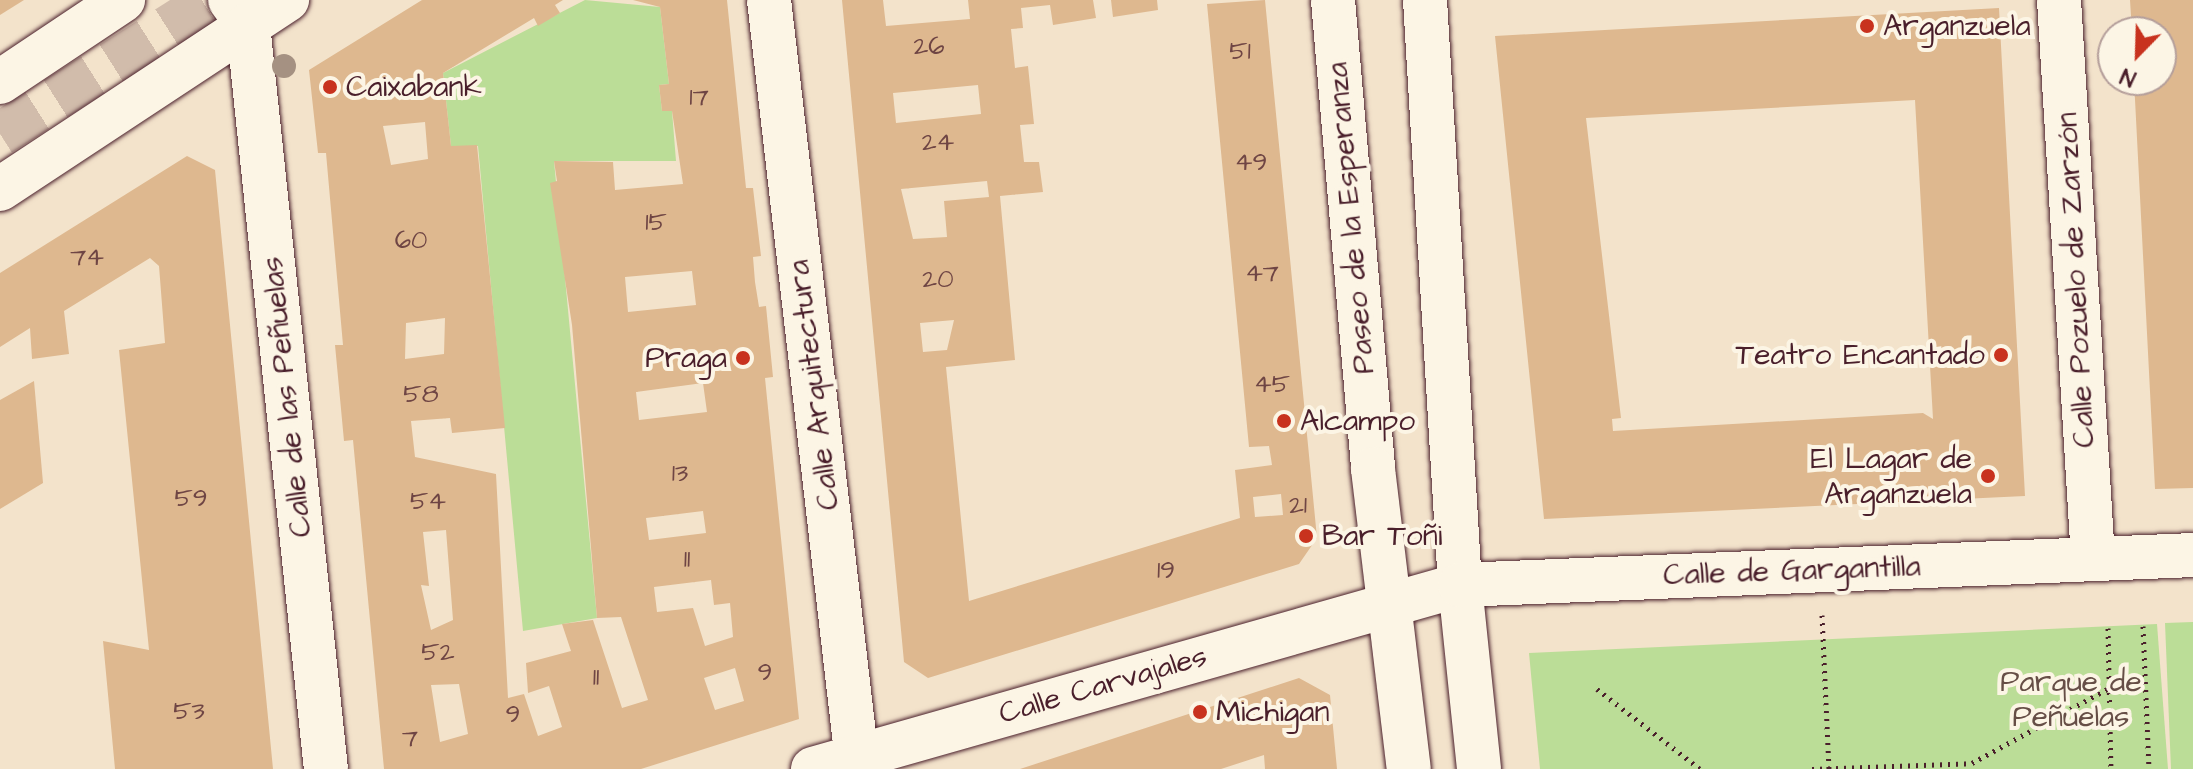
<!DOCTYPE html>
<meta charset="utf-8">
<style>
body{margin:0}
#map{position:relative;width:2193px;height:769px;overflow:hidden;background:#f3e3cb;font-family:"Architects Daughter",sans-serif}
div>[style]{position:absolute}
.green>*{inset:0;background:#bbdd97}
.building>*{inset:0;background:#deb88f}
.major-tunnel>*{height:44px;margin-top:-22px;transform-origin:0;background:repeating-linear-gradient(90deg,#d1bcab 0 44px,transparent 0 66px)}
.path>*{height:5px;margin-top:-2.5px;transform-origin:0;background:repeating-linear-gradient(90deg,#4a1f2b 0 2px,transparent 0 8px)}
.roads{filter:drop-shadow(0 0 2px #4a1f2b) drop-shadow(0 0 2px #4a1f2b)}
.minor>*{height:44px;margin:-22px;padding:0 22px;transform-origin:22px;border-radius:22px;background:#fcf5e5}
.major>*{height:44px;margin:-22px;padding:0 22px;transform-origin:22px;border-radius:22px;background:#fcf5e5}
.trees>*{width:24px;height:24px;margin:-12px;border-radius:50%;background:#a59182}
.dots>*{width:22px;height:22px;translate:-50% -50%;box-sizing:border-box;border:4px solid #fcf5e5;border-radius:50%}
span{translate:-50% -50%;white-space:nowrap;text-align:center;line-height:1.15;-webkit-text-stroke:8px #fcf5e5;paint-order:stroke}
.number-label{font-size:26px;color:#6f4544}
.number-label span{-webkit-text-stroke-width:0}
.poi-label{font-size:30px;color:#4a1f2b}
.left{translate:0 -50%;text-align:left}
.right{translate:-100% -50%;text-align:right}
.street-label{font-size:30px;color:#4a1f2b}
.park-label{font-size:30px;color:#664e46}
.north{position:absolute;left:2097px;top:16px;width:80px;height:80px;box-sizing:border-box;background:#fcf5e5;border:2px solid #b59f9b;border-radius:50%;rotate:203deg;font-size:22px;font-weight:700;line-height:32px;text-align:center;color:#4a1f2b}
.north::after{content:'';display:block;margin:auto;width:28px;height:36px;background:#c8321e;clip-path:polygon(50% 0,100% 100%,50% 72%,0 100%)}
</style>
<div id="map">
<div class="green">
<div style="clip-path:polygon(585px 0,660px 7px,669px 84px,659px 85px,662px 111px,672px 111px,676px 161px,554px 161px,597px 618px,523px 631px,478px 146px,451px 146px,443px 73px)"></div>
<div style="clip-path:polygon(2193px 622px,2193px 769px,2171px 769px,2165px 623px)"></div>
<div style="clip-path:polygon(2157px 624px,2168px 769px,1540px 769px,1529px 653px)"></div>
</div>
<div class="building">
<div style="clip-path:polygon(0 0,24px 0,0 15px)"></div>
<div style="clip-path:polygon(evenodd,422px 0,563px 0,555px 5px,560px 13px,538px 26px,534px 18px,443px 73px,451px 146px,477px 145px,505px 428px,452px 433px,450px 418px,411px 421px,415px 457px,496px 474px,508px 698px,524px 694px,538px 736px,562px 727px,549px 686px,528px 693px,526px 663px,571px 651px,562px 624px,593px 620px,622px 708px,648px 700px,621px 617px,597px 618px,572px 325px,550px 183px,557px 181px,554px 161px,613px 162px,615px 190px,683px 184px,672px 111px,662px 111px,659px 85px,669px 84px,660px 7px,633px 0,727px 0,746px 188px,753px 188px,761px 256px,753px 257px,755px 282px,759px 307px,766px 306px,773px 377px,765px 378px,799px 719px,641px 769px,384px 769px,353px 440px,344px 441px,335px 345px,343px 345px,326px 153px,318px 153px,309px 70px,422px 0,425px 122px,428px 159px,391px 165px,383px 126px,425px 122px,422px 0,692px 271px,696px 305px,628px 312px,625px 277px,692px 271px,422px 0,445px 318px,444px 354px,405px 359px,406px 323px,445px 318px,422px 0,703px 383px,707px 412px,639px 420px,636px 392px,703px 383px,422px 0,703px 511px,706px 533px,649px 540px,646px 518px,703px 511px,422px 0,446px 530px,453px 620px,431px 630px,421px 585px,429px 586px,423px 532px,446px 530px,422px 0,711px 580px,714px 605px,730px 603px,733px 637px,705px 646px,693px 608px,657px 612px,654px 587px,711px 580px,422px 0,735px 668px,744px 701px,715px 710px,704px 678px,735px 668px,422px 0,459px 684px,468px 734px,440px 742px,431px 685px,459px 684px)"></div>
<div style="clip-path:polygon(evenodd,842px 0,883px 0,886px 26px,970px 19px,968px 0,1093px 0,1096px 18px,1053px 25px,1050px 5px,1021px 8px,1023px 28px,1011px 29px,1015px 68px,1028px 66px,1034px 124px,1020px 125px,1024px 162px,1039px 162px,1043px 192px,1000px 196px,1015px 360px,946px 367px,969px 601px,1240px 518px,1235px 470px,1272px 465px,1269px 446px,1249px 447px,1207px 4px,1265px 0,1317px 538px,1299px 564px,928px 678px,904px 662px,842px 0,978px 85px,981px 114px,896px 123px,893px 93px,978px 85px,842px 0,987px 181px,989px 197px,944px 201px,947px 237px,913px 239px,901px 189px,987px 181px,842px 0,954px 320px,947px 350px,923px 352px,920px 323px,954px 320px,842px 0,1281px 494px,1283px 515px,1255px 517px,1253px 497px,1281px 494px)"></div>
<div style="clip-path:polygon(1111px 0,1157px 0,1158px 10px,1113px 17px)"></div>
<div style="clip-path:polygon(2130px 0,2193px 0,2193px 488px,2155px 489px,2134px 80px,2161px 80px,2161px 32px,2132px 32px)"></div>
<div style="clip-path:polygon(evenodd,1999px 8px,2025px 496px,1544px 519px,1495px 36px,1999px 8px,1915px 100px,1933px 419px,1923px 413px,1613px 431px,1612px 419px,1621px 418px,1586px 118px,1915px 100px)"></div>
<div style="clip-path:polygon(187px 156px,215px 170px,273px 769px,115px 769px,103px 641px,149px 650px,119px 350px,165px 343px,159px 266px,150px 258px,64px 311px,69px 354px,32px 359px,30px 328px,0 347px,0 273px)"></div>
<div style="clip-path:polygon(34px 381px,43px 483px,0 509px,0 400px)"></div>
<div style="clip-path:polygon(1299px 678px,1330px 695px,1337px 769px,1265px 769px,1264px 755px,1221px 769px,1020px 769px)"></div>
</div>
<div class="major-tunnel">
<div style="left:0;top:134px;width:250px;rotate:-32.4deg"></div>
</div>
<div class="path">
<div style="left:1822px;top:615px;width:154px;rotate:87.4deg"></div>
<div style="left:2143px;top:626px;width:143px;rotate:87.6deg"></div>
<div style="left:2108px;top:628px;width:141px;rotate:88.8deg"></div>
<div style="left:1597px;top:689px;width:130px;rotate:37.8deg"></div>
<div style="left:1812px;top:769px;width:160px;rotate:-2.1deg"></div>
<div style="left:1972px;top:763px;width:156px;rotate:-28.7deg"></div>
</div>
<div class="roads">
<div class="minor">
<div style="left:230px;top:0;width:31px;rotate:54deg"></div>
<div style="left:248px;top:25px;width:748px;rotate:84.02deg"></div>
<div style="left:769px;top:0;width:774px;rotate:83.4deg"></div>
<div style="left:1333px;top:0;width:471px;rotate:85.1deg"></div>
<div style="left:1373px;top:469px;width:302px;rotate:83.2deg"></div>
<div style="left:1425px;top:0;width:586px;rotate:86.58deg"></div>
<div style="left:1460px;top:585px;width:185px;rotate:84.1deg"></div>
<div style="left:2059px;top:0;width:560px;rotate:86.52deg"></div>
<div style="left:813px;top:769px;width:673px;rotate:-15.88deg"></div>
<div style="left:1460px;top:585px;width:734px;rotate:-2.34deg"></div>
</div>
<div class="major">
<div style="left:0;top:82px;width:148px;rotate:-33.7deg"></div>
<div style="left:0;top:189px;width:344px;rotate:-33.4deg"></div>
</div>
</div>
<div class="trees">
<div style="left:284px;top:66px"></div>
</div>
<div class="dots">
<div style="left:1867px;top:26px;background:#c8321e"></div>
<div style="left:330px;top:87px;background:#c8321e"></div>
<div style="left:2001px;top:355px;background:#c8321e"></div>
<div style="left:743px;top:358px;background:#c8321e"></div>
<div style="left:1284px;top:421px;background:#c8321e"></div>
<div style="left:1988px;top:476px;background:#c8321e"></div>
<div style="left:1306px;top:536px;background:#c8321e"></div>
<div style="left:1200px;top:712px;background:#c8321e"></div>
</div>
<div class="number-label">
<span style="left:929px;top:47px">26</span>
<span style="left:1240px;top:52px">51</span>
<span style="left:699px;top:98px">17</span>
<span style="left:938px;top:143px">24</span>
<span style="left:1251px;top:163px">49</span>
<span style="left:656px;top:223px">15</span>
<span style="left:411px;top:241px">60</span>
<span style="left:87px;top:258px">74</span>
<span style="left:1262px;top:274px">47</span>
<span style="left:938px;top:280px">20</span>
<span style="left:1272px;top:385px">45</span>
<span style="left:421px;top:395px">58</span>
<span style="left:680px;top:474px">13</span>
<span style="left:191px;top:499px">59</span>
<span style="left:428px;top:502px">54</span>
<span style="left:1298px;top:506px">21</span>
<span style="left:687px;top:560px">11</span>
<span style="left:1166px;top:571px">19</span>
<span style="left:438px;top:653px">52</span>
<span style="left:765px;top:673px">9</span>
<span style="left:596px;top:678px">11</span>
<span style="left:189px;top:712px">53</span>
<span style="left:513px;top:715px">9</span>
<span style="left:410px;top:739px">7</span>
</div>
<div class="poi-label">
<span class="left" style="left:1883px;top:26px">Arganzuela</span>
<span class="left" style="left:346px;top:87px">Caixabank</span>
<span class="right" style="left:1985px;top:355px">Teatro Encantado</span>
<span class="right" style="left:727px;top:358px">Praga</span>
<span class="left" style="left:1300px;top:421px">Alcampo</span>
<span class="right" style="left:1972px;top:476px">El Lagar de<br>Arganzuela</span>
<span class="left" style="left:1322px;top:536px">Bar Toñi</span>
<span class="left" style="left:1216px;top:712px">Michigan</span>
</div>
<div class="street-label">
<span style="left:1351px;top:218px;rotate:-95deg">Paseo de la Esperanza</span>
<span style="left:2076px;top:280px;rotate:-93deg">Calle Pozuelo de Zarzón</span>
<span style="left:814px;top:385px;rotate:-97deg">Calle Arquitectura</span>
<span style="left:287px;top:397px;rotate:-96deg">Calle de las Peñuelas</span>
<span style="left:1792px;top:571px;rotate:-2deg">Calle de Gargantilla</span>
<span style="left:1103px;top:685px;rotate:-16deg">Calle Carvajales</span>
</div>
<div class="park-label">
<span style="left:2071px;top:699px">Parque de<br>Peñuelas</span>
</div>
<div class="north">N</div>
</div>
